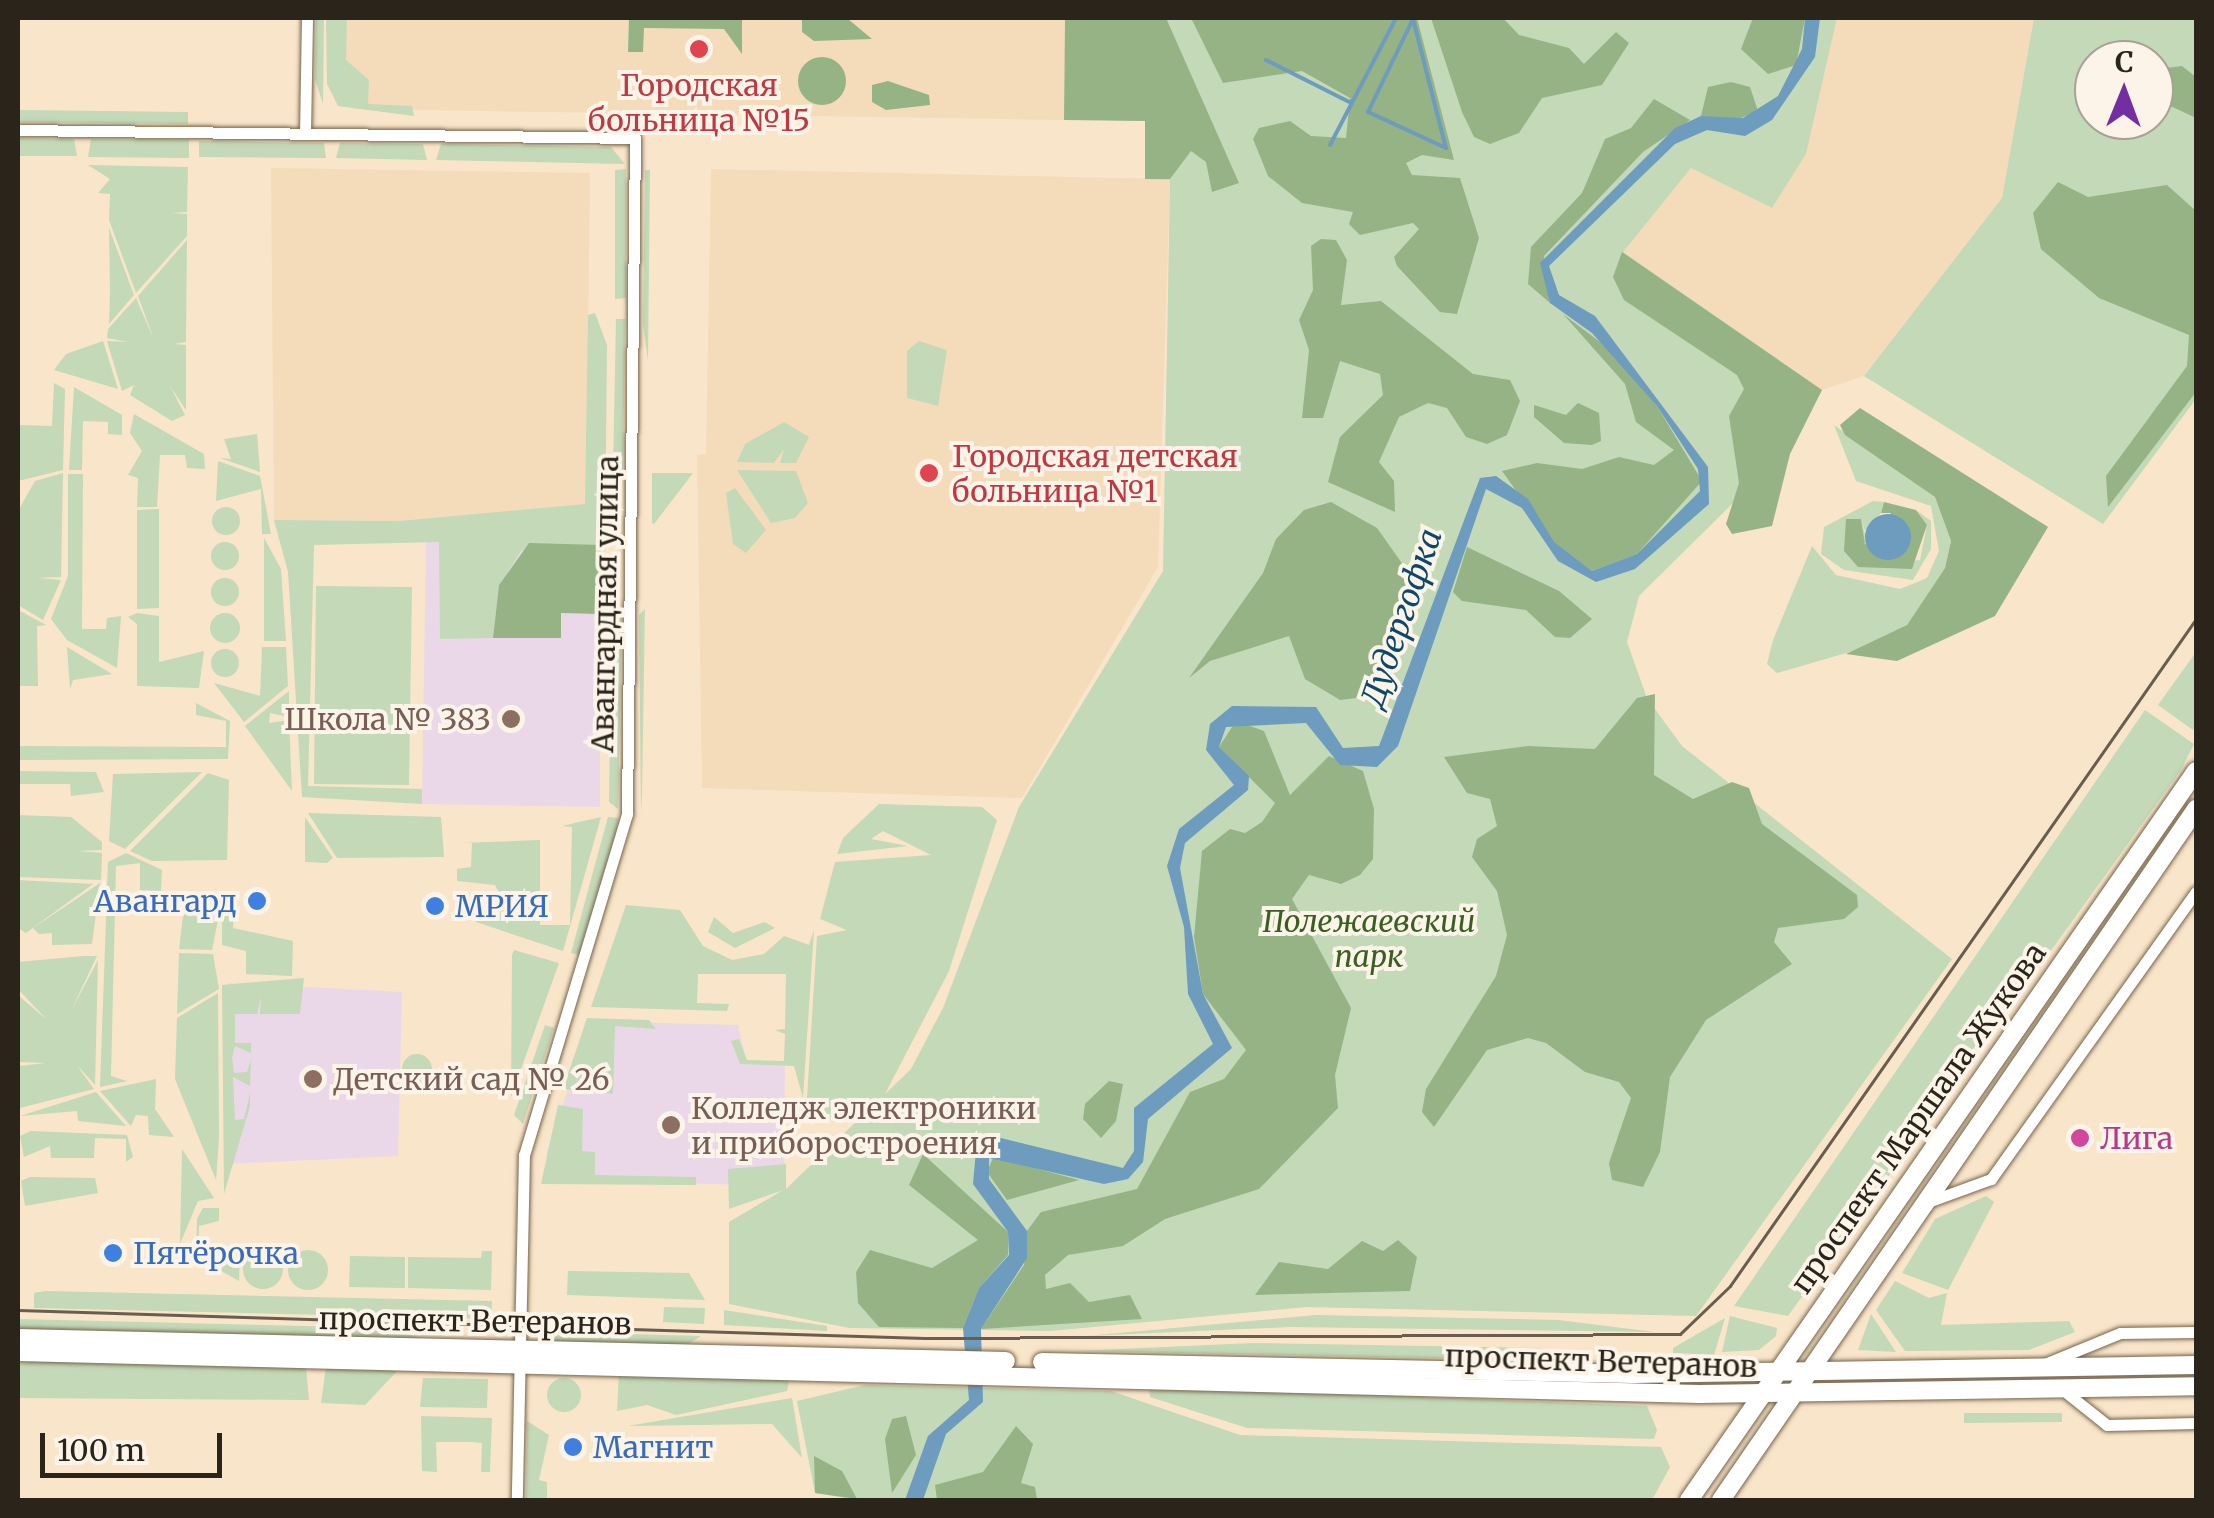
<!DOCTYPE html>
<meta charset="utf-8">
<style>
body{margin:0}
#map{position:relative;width:2214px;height:1518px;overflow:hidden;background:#f9e5ca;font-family:Merriweather,serif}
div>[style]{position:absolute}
.built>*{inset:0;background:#f4dcba}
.education>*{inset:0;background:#ead8e9}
.green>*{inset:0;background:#c3d9b8}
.round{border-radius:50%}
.forest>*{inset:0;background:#96b386}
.water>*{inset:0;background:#6d9cbe}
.stream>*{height:4px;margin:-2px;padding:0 2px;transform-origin:2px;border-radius:2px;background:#6d9cbe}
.roads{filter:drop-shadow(0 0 2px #75644b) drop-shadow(0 0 2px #75644b)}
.street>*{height:11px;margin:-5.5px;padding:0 5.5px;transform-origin:5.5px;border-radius:5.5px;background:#fff}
.secondary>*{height:18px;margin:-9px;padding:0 9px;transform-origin:9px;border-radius:9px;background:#fff}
.primary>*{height:18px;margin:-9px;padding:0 9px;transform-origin:9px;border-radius:9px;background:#fff}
.tram>*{height:2.5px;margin:-1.25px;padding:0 1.25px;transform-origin:1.25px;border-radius:1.25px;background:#685d4e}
.dots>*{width:28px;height:28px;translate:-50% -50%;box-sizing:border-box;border:5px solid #fcf4e9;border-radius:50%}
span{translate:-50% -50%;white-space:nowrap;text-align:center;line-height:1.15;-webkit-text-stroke:8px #fcf4e9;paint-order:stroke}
.health-label{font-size:30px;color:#be3a42}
.left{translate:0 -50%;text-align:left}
.street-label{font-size:30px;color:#2b241a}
.education-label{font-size:30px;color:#785e54}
.right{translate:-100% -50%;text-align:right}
.shop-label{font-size:30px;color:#366cbe}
.park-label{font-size:30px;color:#3a6021;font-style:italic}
.hotel-label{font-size:30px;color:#b23c85}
.water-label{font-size:32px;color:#0d486a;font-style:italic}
.frame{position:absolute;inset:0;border:20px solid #2b241a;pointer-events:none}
.north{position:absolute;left:2074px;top:40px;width:100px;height:100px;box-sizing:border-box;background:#fcf4e9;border:2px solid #a8a196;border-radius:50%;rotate:1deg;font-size:28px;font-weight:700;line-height:40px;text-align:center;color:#2b241a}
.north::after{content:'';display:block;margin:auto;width:35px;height:45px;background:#732ea1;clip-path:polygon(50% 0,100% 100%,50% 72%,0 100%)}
.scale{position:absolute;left:40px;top:1433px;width:182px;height:45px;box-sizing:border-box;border:5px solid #2b241a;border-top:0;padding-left:12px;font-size:30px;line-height:35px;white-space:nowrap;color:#2b241a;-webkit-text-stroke:8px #fcf4e9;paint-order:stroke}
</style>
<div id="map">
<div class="built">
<div style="clip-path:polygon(334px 18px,1065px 18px,1064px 120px,353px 109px)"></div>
<div style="clip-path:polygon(1837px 18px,2034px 18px,2002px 198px,1864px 376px,1822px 390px,1622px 252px,1691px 167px,1771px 208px,1806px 154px)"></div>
<div style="clip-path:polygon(271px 168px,590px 173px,586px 504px,398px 521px,274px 520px)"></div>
<div style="clip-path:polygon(711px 169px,1170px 179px,1158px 567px,1022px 798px,702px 788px,697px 455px,706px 454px)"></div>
</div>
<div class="education">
<div style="clip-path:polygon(426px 541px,601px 545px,600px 807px,422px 804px)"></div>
<div style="clip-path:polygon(228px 983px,402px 992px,398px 1156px,226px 1164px)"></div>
<div style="clip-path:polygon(591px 1021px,738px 1025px,746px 1061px,785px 1063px,784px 1186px,546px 1179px,547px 1152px)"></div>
</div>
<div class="green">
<div style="clip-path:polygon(316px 18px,324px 18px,323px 104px,315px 79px)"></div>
<div style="clip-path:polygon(326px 18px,347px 18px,346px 60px,369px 80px,368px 104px,412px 106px,414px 116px,338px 106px,327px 84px)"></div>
<div style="clip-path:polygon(1070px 18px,1837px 18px,1806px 154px,1772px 208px,1691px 168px,1623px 252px,1822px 390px,1731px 505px,1639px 596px,1627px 642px,1647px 698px,1682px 746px,1952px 959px,1696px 1316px,1306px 1307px,1051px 1331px,849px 1328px,729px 1304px,729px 1222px,783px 1190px,729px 1209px,728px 1169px,786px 1164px,786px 1189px,861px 1117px,833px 1122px,807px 1099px,817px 936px,847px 930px,820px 919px,835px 862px,931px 855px,883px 831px,871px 839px,908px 846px,837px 854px,843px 838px,879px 804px,982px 807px,997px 820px,949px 971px,885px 1094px,911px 1069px,943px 1008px,1019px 807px,1163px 571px,1170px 180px,1145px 179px,1145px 121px,1067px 119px)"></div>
<div style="clip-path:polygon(evenodd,2034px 18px,2196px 18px,2196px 399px,2103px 524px,1864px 376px,2002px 198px,2034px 18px,2094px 60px,2154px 60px,2154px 120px,2094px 120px,2094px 60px)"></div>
<div style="clip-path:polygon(18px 110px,188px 112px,188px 124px,18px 122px)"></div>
<div style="clip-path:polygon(18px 138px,74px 139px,77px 156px,18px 156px)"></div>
<div style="clip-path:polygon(91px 139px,189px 140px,189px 158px,88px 157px)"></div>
<div style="clip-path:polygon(199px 141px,324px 143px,326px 158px,199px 157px)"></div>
<div style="clip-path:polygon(340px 143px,423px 144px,427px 160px,336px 158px)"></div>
<div style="clip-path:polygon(441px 144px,611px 147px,625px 164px,436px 160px)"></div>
<div style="clip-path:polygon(88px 165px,188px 167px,187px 212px,172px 213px,187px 214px,187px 236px,136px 293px,109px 220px,110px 194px,98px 193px,110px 179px)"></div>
<div style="clip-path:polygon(626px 169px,626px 298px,615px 299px,615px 170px)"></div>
<div style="clip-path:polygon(645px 170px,650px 170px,648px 361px,643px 324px)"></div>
<div style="clip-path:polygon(109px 228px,134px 295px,109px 324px,110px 294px)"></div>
<div style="clip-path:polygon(187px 240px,186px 342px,174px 344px,186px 345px,186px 410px,170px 386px,185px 415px,172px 421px,130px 395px,134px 385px,122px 391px,107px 341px,128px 342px,107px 338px,108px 329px,136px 298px,154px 340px,138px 296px)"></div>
<div style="clip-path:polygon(595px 313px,607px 345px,604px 645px,601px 545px,522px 550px,499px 585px,493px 638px,440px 639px,439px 542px,314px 545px,308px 786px,422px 789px,422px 804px,302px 797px,288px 572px,274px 520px,399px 521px,585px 504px,588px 315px)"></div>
<div style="clip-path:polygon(616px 319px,625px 319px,623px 470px,613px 470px)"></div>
<div style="clip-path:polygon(103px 341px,118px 389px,54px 370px,66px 354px)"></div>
<div style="clip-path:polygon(919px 341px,947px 350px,938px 406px,907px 398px,907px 351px)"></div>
<div style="clip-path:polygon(54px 383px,65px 389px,63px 470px,18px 481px,18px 391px,20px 425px,52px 426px)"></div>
<div style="clip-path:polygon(74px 387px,122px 415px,122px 435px,108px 434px,108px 422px,83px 421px,82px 470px,69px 470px)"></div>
<div style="clip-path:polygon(134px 414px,204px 454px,205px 469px,187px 468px,185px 455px,160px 455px,157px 507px,137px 507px,138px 478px,128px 475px,142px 451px,130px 433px)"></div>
<div style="clip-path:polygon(784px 422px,809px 437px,796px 463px,780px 463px,784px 449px,774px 463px,737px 462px,745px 444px)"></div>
<div style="clip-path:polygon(1834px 425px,1935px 497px,1951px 541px,1945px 568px,1907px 625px,1881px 643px,1777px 673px,1767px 664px,1773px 640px,1812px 546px,1836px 575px,1900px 589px,1927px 578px,1939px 551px,1931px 506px,1856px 481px)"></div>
<div style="clip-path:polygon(257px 434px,260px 472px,220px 458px,231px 459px,224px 439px)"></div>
<div style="clip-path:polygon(218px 461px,260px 476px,271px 534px,262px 534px,261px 489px,216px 501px)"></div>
<div style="clip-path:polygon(737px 470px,796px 471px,808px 503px,795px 518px,771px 523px)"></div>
<div style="clip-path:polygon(63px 473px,61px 577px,38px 578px,61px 580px,43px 620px,18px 605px,18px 511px,35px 481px)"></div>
<div style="clip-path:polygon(652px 473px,693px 473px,654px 524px,652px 523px)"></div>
<div style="clip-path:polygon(68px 474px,83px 474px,82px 629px,106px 629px,107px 618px,121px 616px,117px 668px,67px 640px,51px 619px,68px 576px)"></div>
<div style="clip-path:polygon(735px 488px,766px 530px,746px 553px,733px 544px,726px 493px)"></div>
<div style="clip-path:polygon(1873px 501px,1884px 502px,1881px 513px,1865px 531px,1861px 519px,1873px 565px,1920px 560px,1927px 525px,1916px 510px,1931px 521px,1931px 549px,1913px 580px,1844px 570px,1821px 554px,1824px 527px)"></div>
<div class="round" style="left:212px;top:507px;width:28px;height:28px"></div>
<div style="clip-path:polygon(159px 509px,159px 608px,137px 609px,137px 510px)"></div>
<div style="clip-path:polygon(264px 538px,281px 569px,286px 641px,264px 641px)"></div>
<div class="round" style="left:211px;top:542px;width:28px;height:28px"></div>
<div class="round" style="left:211px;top:578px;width:28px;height:28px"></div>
<div style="clip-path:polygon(612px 579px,622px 615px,618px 809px,609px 802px)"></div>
<div style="clip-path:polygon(316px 586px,412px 587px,409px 785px,314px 784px)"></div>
<div style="clip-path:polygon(645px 609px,642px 796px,641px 811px,639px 615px)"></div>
<div style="clip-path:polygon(18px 610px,46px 625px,37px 626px,38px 686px,18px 686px)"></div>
<div style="clip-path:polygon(137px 613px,159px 616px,159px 662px,204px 651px,199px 688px,137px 686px,137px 624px,128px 617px)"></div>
<div class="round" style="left:210px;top:613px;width:30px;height:30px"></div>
<div style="clip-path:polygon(67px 647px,112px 674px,73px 680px,70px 689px)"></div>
<div style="clip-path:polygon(262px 647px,286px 647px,288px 686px,244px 722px,214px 683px,260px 696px)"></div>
<div class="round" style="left:211px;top:649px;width:28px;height:28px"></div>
<div style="clip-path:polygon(2196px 652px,2196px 725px,2193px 730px,2158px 705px)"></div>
<div style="clip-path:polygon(289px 691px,289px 717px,270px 713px,269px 723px,289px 720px,292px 791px,245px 726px)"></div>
<div style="clip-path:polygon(196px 703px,230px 721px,228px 759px,18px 760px,18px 746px,226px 747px,226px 721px,196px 715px)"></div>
<div style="clip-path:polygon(2145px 710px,2194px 744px,2181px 770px,1788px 1316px,1734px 1306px)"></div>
<div style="clip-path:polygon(18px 771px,96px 772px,104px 792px,71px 796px,70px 784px,20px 784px,18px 795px)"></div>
<div style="clip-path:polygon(202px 772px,125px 849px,109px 841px,113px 774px)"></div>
<div style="clip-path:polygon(208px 773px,229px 780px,227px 860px,152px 861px,130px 851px)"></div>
<div style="clip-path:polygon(308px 813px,441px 817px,444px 857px,337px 858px)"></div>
<div style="clip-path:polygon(18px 815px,71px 817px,102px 842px,102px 850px,79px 851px,102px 853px,101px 880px,18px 877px)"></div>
<div style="clip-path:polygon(305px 817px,333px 858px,327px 863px,305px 862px)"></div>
<div style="clip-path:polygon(601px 817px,563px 951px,476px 922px,474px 911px,501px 896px,495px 885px,457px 881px,457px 869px,471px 867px,472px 843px,460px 843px,540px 840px,540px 925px,570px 925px,572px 827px,562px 826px)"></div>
<div style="clip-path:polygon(608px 817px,618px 818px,616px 836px,579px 955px,571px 953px)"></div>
<div style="clip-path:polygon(126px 853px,162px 870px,161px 891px,140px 890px,140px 863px,116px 866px,111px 1076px,127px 1081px,100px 1087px,108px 862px)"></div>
<div style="clip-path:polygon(18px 880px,93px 884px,26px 933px,18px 928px)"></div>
<div style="clip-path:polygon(100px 883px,92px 944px,52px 945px,52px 933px,39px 934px,33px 928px)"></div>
<div style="clip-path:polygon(186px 891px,220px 910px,212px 950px,179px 949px)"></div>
<div style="clip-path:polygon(626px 905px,680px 910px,703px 946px,732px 960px,764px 954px,784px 936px,809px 945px,814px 930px,803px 1098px,794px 1066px,740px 1064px,731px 1041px,739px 1039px,747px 1060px,784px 1061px,785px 1034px,775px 1030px,785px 1029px,786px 974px,698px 974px,697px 1003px,729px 1004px,727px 1011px,591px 1007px)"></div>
<div style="clip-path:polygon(222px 910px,234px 911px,233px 928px,293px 941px,292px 976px,246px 974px,246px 951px,222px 945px)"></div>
<div style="clip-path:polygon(714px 917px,733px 933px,765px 922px,775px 928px,735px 948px,708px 932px)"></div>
<div style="clip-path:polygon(514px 950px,559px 963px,511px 1097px,512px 955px)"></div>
<div style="clip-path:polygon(179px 953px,213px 954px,219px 989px,177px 1014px)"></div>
<div style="clip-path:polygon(84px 956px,97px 956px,71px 1011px,98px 960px,95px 1085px,76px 1064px,94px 1089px,20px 1108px,19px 1066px,46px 1063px,19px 1062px,18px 995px,47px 1020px,18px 989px,18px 962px)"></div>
<div style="clip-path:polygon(304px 978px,300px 1014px,260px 1014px,261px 997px,257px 1014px,235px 1014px,235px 1043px,251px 1043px,251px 1053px,235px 1046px,232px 1057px,234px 1073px,247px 1072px,251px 1060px,250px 1086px,233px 1077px,235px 1120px,244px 1119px,250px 1093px,250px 1106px,224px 1194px,222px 985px)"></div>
<div style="clip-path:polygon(218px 993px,219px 1138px,216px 1180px,175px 1079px,177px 1018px)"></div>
<div style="clip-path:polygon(587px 1018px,649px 1020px,656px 1029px,615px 1026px,613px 1094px,563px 1089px)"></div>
<div style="clip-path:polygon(545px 1025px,554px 1028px,523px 1124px,514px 1115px)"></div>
<div class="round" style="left:402px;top:1054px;width:30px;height:30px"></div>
<div style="clip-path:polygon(156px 1079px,155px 1109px,174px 1137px,149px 1135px,148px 1116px,136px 1115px,131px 1126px,100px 1091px)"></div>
<div style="clip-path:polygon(96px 1092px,126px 1126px,78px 1121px,77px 1111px,20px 1116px)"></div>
<div style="clip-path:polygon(558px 1105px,583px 1109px,582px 1151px,595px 1152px,595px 1175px,696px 1177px,696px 1185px,541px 1184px)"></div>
<div style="clip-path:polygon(31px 1131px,127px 1135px,133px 1157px,126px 1162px,126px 1139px,95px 1138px,94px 1158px,51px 1158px,50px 1146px,24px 1157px,20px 1136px)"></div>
<div style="clip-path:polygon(182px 1149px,214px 1198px,198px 1201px,180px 1244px)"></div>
<div style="clip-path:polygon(30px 1177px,95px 1178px,98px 1193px,25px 1206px,21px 1181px)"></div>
<div style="clip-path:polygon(1986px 1196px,1994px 1202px,1948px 1290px,1902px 1273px,1935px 1219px)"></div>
<div style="clip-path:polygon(203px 1208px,219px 1208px,219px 1221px,199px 1226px,198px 1252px,240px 1253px,239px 1281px,196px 1257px,197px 1219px)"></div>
<div class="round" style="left:243px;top:1249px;width:40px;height:40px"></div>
<div class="round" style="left:288px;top:1250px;width:40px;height:40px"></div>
<div style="clip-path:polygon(482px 1251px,492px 1251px,491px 1290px,408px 1288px,408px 1257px,481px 1258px)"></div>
<div style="clip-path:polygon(350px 1256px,405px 1257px,405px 1288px,349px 1287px)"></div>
<div style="clip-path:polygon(568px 1271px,689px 1273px,705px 1300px,567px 1295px)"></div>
<div style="clip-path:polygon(1895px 1281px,1929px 1298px,1947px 1293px,1941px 1325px,2069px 1321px,2075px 1332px,2029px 1350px,1905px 1351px,1876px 1310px)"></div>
<div style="clip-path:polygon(45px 1291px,492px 1301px,491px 1319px,34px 1308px,34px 1293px)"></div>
<div style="clip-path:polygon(664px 1307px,705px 1308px,704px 1324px,663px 1322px)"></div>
<div style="clip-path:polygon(724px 1310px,827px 1326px,827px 1331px,724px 1325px)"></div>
<div style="clip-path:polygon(1871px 1314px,1896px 1352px,1858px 1350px)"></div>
<div style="clip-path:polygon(1316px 1315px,1558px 1320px,1655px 1332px,1290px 1327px,1086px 1336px)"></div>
<div style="clip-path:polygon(1730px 1316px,1777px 1328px,1776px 1336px,1759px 1350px,1722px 1352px)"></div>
<div style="clip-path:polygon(1725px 1318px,1714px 1355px,1673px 1353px,1673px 1348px)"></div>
<div style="clip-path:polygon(18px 1319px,384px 1328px,425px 1339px,18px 1330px)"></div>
<div style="clip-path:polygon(551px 1332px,701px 1336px,685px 1346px,550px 1343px)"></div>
<div style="clip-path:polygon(1253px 1343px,1540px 1348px,1545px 1360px,1075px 1351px)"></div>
<div style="clip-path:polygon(38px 1360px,306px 1367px,309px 1400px,18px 1398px,18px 1364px)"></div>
<div style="clip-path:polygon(326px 1367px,401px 1367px,365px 1405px,321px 1403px)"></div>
<div style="clip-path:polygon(619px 1372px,790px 1377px,787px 1391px,676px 1415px,647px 1405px,617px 1411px)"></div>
<div class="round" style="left:547px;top:1378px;width:34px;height:34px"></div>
<div style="clip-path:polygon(423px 1378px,488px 1379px,487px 1408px,420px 1407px)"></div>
<div style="clip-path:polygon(865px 1385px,1111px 1391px,1240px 1435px,1661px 1447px,1670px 1467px,1652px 1500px,858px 1500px,815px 1493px,797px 1401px)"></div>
<div style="clip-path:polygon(1149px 1386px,1647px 1406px,1657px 1430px,1654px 1439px,1247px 1428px,1150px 1397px)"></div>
<div style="clip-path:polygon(792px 1398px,802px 1458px,772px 1424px,628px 1426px)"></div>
<div style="clip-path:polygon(1964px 1413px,2062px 1413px,2062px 1422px,1964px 1423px)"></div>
<div style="clip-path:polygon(421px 1416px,492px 1418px,490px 1472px,481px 1472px,482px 1443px,472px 1442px,436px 1442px,437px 1472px,422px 1471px)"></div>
<div style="clip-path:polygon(527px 1421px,549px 1435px,539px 1480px,547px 1482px,547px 1500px,526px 1500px)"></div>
</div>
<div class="forest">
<div style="clip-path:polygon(742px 18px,742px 54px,724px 29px,644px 28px,643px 52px,628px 52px,629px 18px)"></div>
<div style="clip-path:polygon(802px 18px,848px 19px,872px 39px,814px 41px,802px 32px)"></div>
<div style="clip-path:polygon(1065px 18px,1166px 18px,1239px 183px,1212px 192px,1206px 162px,1191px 151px,1170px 179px,1145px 179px,1145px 121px,1064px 120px)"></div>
<div style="clip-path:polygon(1191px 18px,1417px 18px,1454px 160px,1422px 155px,1406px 163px,1412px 175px,1460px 178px,1479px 238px,1457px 314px,1440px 312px,1397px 266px,1394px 257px,1419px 229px,1413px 223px,1360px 235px,1349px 224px,1353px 212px,1302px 203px,1268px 176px,1253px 139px,1259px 128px,1290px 121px,1311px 136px,1346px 138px,1350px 98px,1302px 71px,1223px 83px)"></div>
<div style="clip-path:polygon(1431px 18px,1503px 18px,1519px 35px,1569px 48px,1584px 64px,1616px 32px,1629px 43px,1602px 85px,1542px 98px,1519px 133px,1490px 144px,1474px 137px,1462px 112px)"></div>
<div style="clip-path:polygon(1753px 18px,1805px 18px,1796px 65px,1768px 74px,1741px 49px)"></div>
<div class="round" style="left:798px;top:57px;width:48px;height:48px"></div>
<div style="clip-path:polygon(2182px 66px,2196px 77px,2196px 118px,2162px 102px,2156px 85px,2166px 68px)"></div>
<div style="clip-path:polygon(888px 81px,929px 95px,930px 105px,886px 110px,872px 102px,872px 85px)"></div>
<div style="clip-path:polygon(1731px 82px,1750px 87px,1758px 111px,1736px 120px,1701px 116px,1708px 87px)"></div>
<div style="clip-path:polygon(1654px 99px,1690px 120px,1643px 152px,1544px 256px,1550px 303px,1528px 284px,1531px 247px,1582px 193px,1605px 139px,1631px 128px)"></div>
<div style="clip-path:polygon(2058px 182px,2088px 197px,2167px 185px,2196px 211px,2196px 392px,2108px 507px,2106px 476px,2187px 366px,2189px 335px,2099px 298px,2041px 249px,2033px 213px)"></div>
<div style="clip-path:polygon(1321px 239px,1336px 240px,1347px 260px,1341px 305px,1381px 301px,1473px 374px,1510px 380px,1520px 401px,1507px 435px,1487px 444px,1466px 437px,1447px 408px,1428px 403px,1399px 417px,1379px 462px,1394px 481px,1395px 512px,1328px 482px,1340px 437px,1383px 395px,1380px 374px,1340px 361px,1323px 418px,1302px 418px,1309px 350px,1299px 320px,1313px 290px,1311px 246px)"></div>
<div style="clip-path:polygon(1622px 252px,1822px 390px,1790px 454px,1772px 526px,1732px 534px,1726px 524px,1739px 483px,1729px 416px,1744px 389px,1737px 375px,1624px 300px,1613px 277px)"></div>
<div style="clip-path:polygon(1563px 314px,1608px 348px,1657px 406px,1702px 481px,1637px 554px,1592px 571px,1553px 542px,1502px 471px,1537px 463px,1582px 469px,1619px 457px,1654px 465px,1674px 450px,1636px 422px,1625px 384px)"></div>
<div style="clip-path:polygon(1578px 403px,1599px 413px,1601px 441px,1592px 445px,1564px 443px,1534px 417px,1534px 405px,1566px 415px)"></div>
<div style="clip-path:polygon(1860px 408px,2048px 527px,1995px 616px,1897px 661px,1846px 654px,1907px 625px,1945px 568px,1951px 541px,1935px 497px,1845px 435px,1840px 425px)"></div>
<div style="clip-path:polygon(1331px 502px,1377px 528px,1411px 576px,1365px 697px,1340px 700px,1305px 679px,1289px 636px,1210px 661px,1189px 678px,1263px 573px,1276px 539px,1304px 510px)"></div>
<div style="clip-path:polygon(1884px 502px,1916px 510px,1927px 525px,1912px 569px,1858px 567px,1844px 551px,1846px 519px,1861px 519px,1865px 545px,1891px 513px,1881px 513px)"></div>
<div style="clip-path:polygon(529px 543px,601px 545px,600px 614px,561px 613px,561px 638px,493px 638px,499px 585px)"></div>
<div style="clip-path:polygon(1467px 547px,1559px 591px,1592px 619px,1570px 638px,1555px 637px,1526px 610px,1462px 601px,1453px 592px)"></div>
<div style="clip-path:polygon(1655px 694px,1654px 775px,1693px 799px,1732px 782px,1749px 788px,1762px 824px,1857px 895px,1858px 907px,1844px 919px,1778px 928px,1774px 942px,1792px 964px,1706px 1020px,1670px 1077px,1660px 1152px,1643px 1187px,1612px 1180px,1609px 1163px,1631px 1098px,1619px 1082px,1585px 1072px,1546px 1043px,1528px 1038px,1487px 1050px,1434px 1127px,1422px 1112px,1426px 1089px,1496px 976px,1507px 935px,1497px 891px,1472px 857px,1477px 839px,1497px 826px,1490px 799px,1467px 793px,1444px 757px,1528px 746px,1595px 749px,1637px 698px)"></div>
<div style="clip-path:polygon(1236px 721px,1264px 731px,1290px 795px,1329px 756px,1363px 771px,1374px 809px,1373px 859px,1360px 875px,1341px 884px,1309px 875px,1292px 899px,1351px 1008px,1335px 1075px,1338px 1108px,1259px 1189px,1165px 1219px,1123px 1246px,1068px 1255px,1045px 1275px,1046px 1289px,1070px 1283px,1089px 1302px,1130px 1295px,1142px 1319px,981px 1329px,1024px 1265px,1027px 1231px,1041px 1212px,1137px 1189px,1190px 1092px,1224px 1079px,1246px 1050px,1203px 994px,1194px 937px,1202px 851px,1230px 829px,1245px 833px,1262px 822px,1275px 803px,1219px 747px)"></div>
<div style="clip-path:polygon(1109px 1081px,1123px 1084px,1116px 1121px,1101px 1138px,1083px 1119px,1085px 1104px)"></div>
<div style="clip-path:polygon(995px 1153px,1031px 1167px,1079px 1180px,1007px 1200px,987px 1172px)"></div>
<div style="clip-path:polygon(923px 1154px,1008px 1232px,1008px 1255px,979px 1288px,963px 1328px,879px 1327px,858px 1303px,856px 1272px,870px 1250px,932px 1268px,978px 1240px,909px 1185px)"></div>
<div style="clip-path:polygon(1398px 1240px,1417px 1257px,1410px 1291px,1255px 1295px,1279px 1262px,1328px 1269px,1362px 1241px,1383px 1251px)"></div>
<div style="clip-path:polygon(906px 1416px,916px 1455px,892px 1493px,885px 1439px,892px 1419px)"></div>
<div style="clip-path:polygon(1016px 1426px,1033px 1444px,1021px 1483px,1035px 1487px,1037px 1500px,937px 1500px,935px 1485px,983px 1472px)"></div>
<div style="clip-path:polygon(814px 1456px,842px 1471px,857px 1499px,815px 1493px)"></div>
</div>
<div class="water">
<div style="clip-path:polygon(1805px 18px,1820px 18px,1815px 57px,1772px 120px,1745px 136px,1707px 130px,1675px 144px,1549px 266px,1559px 295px,1595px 316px,1708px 467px,1709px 504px,1635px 569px,1596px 582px,1558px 561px,1522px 508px,1486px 489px,1398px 746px,1377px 767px,1340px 765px,1306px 723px,1226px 727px,1219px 747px,1249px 776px,1248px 790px,1185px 843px,1180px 868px,1203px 994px,1232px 1048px,1148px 1119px,1143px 1162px,1128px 1179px,1104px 1184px,989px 1158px,989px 1179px,1027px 1231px,1027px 1258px,981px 1329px,983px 1402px,946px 1434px,923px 1500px,905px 1500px,928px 1436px,969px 1400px,963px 1328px,979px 1288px,1009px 1255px,1008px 1232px,973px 1184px,976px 1150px,993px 1136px,1123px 1168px,1134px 1151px,1134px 1108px,1213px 1044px,1188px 994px,1184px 927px,1167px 866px,1179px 829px,1234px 785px,1206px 750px,1210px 724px,1232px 706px,1316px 707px,1343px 748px,1379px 746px,1480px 478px,1496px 476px,1528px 499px,1554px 542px,1592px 571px,1637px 554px,1700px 491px,1698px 469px,1657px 406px,1592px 333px,1550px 303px,1540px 263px,1675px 128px,1701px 116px,1743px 118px,1778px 96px,1802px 49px)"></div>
<div class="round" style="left:1865px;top:514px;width:46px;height:46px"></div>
</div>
<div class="stream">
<div style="left:1413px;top:19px;width:133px;rotate:75.7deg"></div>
<div style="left:1446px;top:148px;width:86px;rotate:-155.2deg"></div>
<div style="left:1368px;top:112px;width:103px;rotate:-64.2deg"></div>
<div style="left:1266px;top:60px;width:95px;rotate:26.8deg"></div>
<div style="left:1330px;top:145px;width:143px;rotate:-62.5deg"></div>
</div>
<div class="roads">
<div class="street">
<div style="left:18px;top:130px;width:617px;rotate:0.74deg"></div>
<div style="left:635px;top:138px;width:676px;rotate:90.68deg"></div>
<div style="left:627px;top:814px;width:356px;rotate:106.8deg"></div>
<div style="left:524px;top:1155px;width:345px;rotate:91.2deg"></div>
<div style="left:305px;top:133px;width:115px;rotate:-89deg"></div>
<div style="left:1925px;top:1203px;width:70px;rotate:-20deg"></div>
<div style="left:1991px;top:1179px;width:353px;rotate:-54.5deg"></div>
<div style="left:2042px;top:1365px;width:84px;rotate:-22.3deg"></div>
<div style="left:2120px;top:1333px;width:76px;rotate:-0.8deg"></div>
<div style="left:2063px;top:1390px;width:56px;rotate:38.5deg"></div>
<div style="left:2107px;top:1425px;width:89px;rotate:-1.3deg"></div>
</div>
<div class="secondary">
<div style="left:18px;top:1338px;width:988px;rotate:1.33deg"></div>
<div style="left:18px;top:1352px;width:1682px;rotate:1.43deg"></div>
<div style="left:1699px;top:1394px;width:497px;rotate:-0.9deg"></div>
<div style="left:1042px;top:1362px;width:591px;rotate:1.16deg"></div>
<div style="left:1633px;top:1374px;width:563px;rotate:-0.92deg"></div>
</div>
<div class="primary">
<div style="left:1689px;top:1500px;width:888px;rotate:-55.18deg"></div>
<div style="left:1721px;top:1500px;width:839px;rotate:-55.49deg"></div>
</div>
</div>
<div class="tram">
<div style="left:18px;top:1310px;width:907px;rotate:1.77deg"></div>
<div style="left:925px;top:1338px;width:755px;rotate:-0.3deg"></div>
<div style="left:1680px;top:1334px;width:69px;rotate:-43.8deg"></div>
<div style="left:1730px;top:1286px;width:814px;rotate:-55.06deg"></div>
</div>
<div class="dots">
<div style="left:699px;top:49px;background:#e0444e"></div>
<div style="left:929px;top:473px;background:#e0444e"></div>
<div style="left:511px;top:719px;background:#8d6e63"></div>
<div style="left:257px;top:901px;background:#3f7fe0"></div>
<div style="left:435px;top:906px;background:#3f7fe0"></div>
<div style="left:313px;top:1079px;background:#8d6e63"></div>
<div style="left:671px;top:1125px;background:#8d6e63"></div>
<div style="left:2080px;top:1138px;background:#d1479c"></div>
<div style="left:113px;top:1253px;background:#3f7fe0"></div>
<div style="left:573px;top:1447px;background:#3f7fe0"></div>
</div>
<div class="health-label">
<span style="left:699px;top:102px">Городская<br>больница №15</span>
<span class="left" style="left:952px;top:473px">Городская детская<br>больница №1</span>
</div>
<div class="street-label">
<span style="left:605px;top:604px;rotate:-89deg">Авангардная улица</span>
<span style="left:1918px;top:1118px;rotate:-55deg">проспект Маршала Жукова</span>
<span style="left:475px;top:1321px;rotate:1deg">проспект Ветеранов</span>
<span style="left:1601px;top:1361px;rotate:2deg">проспект Ветеранов</span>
</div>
<div class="education-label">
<span class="right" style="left:491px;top:719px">Школа № 383</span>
<span class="left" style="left:333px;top:1079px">Детский сад № 26</span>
<span class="left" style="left:691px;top:1125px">Колледж электроники<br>и приборостроения</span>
</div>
<div class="shop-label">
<span class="right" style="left:237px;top:901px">Авангард</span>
<span class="left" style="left:455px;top:906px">МРИЯ</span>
<span class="left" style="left:133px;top:1253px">Пятёрочка</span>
<span class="left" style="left:593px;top:1447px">Магнит</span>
</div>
<div class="park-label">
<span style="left:1369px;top:938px">Полежаевский<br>парк</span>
</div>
<div class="hotel-label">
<span class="left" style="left:2100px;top:1138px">Лига</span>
</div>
<div class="water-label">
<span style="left:1402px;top:618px;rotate:-71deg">Дудергофка</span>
</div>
<div class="frame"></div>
<div class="north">С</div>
<div class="scale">100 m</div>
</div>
